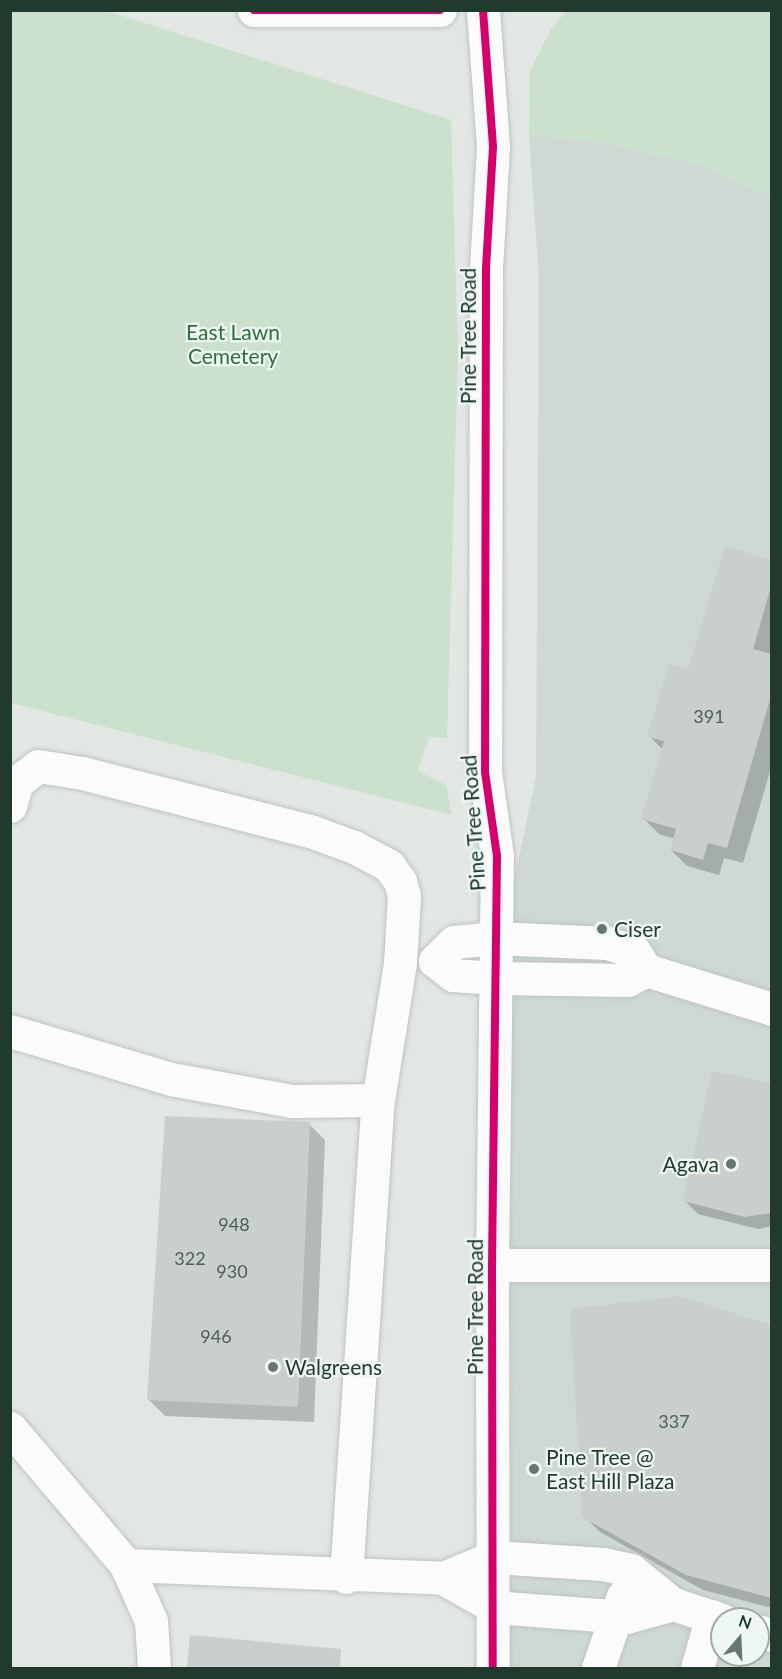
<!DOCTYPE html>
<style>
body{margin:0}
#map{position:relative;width:782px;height:1679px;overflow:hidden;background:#e2e7e4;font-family:Lato,sans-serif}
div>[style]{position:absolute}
.built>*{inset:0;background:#cfd9d3}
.green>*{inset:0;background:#cbe0cd}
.shadow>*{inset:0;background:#0003}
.building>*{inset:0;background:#c9cfcc}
.roads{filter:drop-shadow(0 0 2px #bfc4c1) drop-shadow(0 0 2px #bfc4c1)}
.minor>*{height:33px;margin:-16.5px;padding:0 16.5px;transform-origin:16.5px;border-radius:16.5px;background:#fbfbfb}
.cycleway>*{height:8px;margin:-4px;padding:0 4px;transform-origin:4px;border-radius:4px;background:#d6006c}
.dots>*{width:16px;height:16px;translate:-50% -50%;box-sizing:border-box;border:3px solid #eff7f2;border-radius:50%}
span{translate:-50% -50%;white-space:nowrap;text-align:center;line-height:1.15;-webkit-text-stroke:4.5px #eff7f2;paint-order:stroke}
.number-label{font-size:18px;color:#4c6056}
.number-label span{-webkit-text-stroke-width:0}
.park-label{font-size:21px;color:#2c6f3a}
.street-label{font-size:21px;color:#213a2e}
.poi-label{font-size:21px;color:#213a2e}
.left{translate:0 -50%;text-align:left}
.right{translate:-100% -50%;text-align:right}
.frame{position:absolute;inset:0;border:12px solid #213a2e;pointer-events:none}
.north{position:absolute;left:710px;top:1607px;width:60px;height:60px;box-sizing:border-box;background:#eff7f2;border:2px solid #9daba4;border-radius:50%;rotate:19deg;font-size:16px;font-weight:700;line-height:24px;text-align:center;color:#213a2e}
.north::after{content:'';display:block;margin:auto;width:21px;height:27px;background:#65776e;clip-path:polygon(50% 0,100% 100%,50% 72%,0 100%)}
</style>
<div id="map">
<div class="built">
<div style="clip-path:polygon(evenodd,529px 135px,603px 142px,698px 164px,771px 196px,772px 1668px,493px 1668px,494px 978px,536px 776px,539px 280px,529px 135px,722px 1619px,758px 1619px,758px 1655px,722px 1655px,722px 1619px)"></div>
</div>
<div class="green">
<div style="clip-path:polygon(568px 10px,771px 11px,771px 196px,698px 164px,603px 142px,529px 135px,530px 71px,552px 27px)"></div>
<div style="clip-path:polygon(10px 11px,107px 11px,451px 120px,458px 353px,447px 738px,429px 737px,418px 771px,446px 785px,452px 815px,11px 703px)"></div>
</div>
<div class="shadow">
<div style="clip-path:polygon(726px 548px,772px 562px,772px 765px,743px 863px,724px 858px,719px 875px,687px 866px,671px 850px,675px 839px,659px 834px,643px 818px,663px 750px,649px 736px,689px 670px)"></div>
<div style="clip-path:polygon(713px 1073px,772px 1085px,772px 1226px,758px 1229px,698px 1214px,685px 1201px)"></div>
<div style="clip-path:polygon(309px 1124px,325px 1140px,314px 1422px,165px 1416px,149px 1400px)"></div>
<div style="clip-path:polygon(680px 1298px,772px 1326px,772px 1608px,703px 1590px,600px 1532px,584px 1516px)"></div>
<div style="clip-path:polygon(192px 1636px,337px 1662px,336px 1668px,189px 1668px)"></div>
</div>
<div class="building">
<div style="clip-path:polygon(725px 546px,771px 560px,771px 586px,753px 649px,771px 654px,771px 696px,727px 848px,708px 843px,703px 860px,670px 850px,676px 829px,641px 819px,664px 741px,647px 737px,669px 663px,688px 669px)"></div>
<div style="clip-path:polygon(712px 1071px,771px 1083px,771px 1213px,745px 1217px,683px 1201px)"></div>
<div style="clip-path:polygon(165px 1116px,310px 1122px,298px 1407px,147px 1400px)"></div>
<div style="clip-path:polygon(680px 1296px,771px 1325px,771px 1598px,686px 1575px,582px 1517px,570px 1309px)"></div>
<div style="clip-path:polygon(190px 1635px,341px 1649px,340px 1668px,187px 1668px)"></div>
</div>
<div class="roads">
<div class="minor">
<div style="left:254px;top:10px;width:186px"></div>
<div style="left:483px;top:10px;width:137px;rotate:85.8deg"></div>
<div style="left:493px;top:147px;width:122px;rotate:93.3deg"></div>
<div style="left:486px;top:269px;width:503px;rotate:90.11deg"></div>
<div style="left:485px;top:772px;width:85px;rotate:81.9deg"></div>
<div style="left:497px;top:856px;width:409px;rotate:90.7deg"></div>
<div style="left:492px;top:1265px;width:403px;rotate:89.9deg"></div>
<div style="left:10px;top:806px;width:25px;rotate:-74deg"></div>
<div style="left:17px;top:782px;width:26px;rotate:-37deg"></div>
<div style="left:38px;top:766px;width:45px;rotate:9deg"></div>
<div style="left:82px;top:773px;width:238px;rotate:14.3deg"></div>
<div style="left:313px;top:832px;width:44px;rotate:20.1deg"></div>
<div style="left:354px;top:847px;width:40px;rotate:28deg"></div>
<div style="left:389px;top:866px;width:19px;rotate:54deg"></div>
<div style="left:400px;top:881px;width:16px;rotate:75deg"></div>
<div style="left:404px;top:896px;width:67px;rotate:93.4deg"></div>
<div style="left:400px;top:963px;width:139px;rotate:99.1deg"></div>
<div style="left:378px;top:1100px;width:86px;rotate:179.3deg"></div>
<div style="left:292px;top:1101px;width:123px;rotate:-169.7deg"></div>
<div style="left:171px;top:1079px;width:168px;rotate:-163.4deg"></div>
<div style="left:496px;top:938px;width:111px;rotate:2.6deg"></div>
<div style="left:607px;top:943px;width:28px;rotate:17deg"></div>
<div style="left:634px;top:951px;width:22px;rotate:58deg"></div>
<div style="left:646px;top:970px;width:21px;rotate:151deg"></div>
<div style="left:628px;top:980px;width:134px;rotate:-179.1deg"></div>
<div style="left:494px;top:978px;width:41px;rotate:-175.8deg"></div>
<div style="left:453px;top:975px;width:23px;rotate:-142deg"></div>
<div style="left:435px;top:961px;width:27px;rotate:-45deg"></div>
<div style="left:454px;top:942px;width:42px;rotate:-5.4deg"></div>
<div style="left:646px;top:970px;width:132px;rotate:17.2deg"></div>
<div style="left:492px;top:1265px;width:280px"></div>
<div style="left:10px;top:1428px;width:180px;rotate:49.7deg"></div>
<div style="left:126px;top:1565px;width:317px;rotate:2.3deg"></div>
<div style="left:126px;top:1565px;width:61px;rotate:65.9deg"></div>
<div style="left:151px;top:1621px;width:47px;rotate:86.3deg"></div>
<div style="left:346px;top:1577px;width:478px;rotate:-86.2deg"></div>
<div style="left:673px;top:1604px;width:49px;rotate:164.5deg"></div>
<div style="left:626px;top:1617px;width:132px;rotate:-175.7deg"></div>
<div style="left:494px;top:1607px;width:59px;rotate:-150.4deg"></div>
<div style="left:443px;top:1578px;width:55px;rotate:-22.4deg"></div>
<div style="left:494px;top:1557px;width:109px;rotate:3.7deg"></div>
<div style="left:603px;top:1564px;width:29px;rotate:12deg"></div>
<div style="left:631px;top:1570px;width:54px;rotate:39deg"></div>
<div style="left:673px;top:1604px;width:52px;rotate:18.1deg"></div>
<div style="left:758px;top:1631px;width:15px;rotate:16deg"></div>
<div style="left:598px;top:1668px;width:76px;rotate:-70.9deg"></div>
<div style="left:697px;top:1668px;width:54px;rotate:-73.9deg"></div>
</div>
</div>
<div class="cycleway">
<div style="left:254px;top:10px;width:186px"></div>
<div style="left:483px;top:10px;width:137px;rotate:85.8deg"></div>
<div style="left:493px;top:147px;width:122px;rotate:93.3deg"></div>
<div style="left:486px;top:269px;width:503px;rotate:90.11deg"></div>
<div style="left:485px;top:772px;width:85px;rotate:81.9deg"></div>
<div style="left:497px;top:856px;width:409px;rotate:90.7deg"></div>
<div style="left:492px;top:1265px;width:403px;rotate:89.9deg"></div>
</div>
<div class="dots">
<div style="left:602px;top:929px;background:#65776e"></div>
<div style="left:731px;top:1164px;background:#65776e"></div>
<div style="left:273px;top:1367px;background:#65776e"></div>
<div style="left:534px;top:1469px;background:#65776e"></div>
</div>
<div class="number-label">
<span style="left:709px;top:716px">391</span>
<span style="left:234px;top:1224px">948</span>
<span style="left:190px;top:1258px">322</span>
<span style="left:232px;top:1271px">930</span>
<span style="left:216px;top:1336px">946</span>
<span style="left:674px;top:1421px">337</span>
</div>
<div class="park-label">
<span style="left:233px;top:344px">East Lawn<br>Cemetery</span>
</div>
<div class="street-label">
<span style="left:468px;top:336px;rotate:-90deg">Pine Tree Road</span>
<span style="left:473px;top:823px;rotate:-94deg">Pine Tree Road</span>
<span style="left:475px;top:1307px;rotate:-90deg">Pine Tree Road</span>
</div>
<div class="poi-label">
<span class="left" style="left:614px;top:929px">Ciser</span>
<span class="right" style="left:719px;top:1164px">Agava</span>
<span class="left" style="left:285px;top:1367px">Walgreens</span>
<span class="left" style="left:546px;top:1469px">Pine Tree @<br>East Hill Plaza</span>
</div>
<div class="frame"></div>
<div class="north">N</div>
</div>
